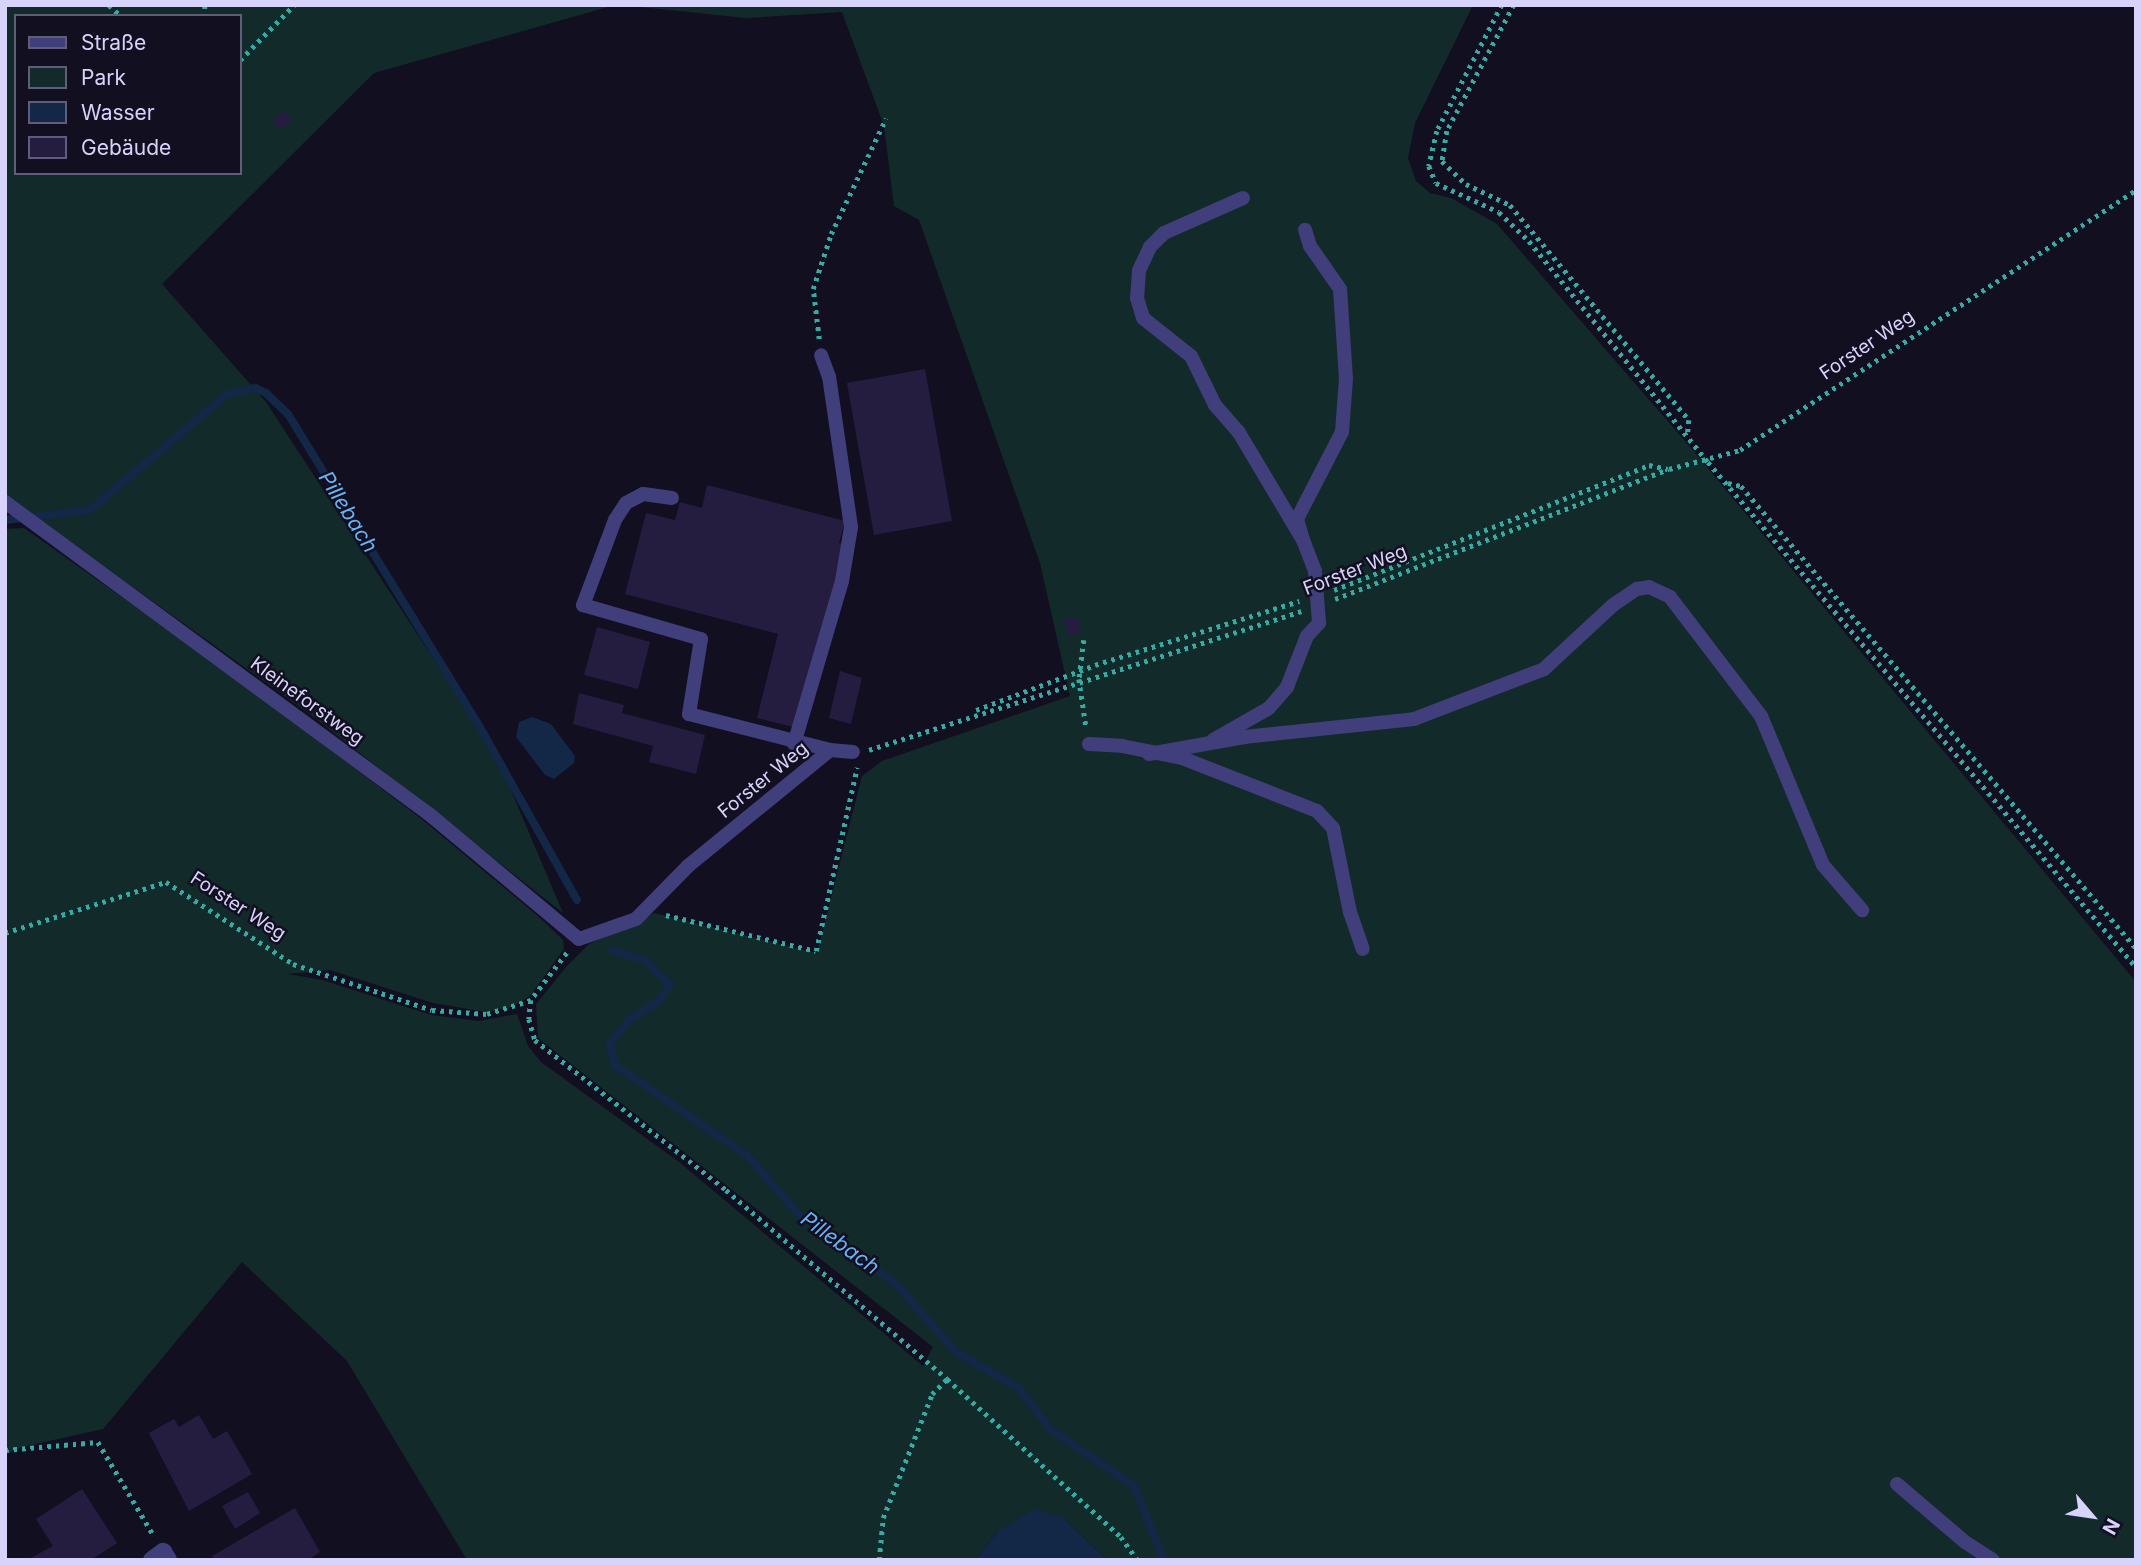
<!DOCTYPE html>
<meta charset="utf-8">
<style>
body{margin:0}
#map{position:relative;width:2141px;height:1565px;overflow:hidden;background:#120f21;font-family:Inter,sans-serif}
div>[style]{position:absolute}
.green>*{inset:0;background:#132a2a}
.water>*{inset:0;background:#132747}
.stream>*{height:8px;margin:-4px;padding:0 4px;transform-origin:4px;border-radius:4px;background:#132747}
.building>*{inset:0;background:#241d40}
.path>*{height:4.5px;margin-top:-2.25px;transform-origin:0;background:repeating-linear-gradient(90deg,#38aaa4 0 3.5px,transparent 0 8.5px)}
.lane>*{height:14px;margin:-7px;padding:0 7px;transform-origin:7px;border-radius:7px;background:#413e7c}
.street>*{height:18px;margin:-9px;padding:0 9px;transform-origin:9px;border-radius:9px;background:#413e7c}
span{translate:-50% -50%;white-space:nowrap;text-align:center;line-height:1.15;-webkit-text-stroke:5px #120f21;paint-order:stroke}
.street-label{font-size:19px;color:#d8d3fb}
.water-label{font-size:21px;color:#69b2f3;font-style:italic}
.frame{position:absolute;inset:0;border:7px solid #d8d3fb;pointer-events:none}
.legend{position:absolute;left:14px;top:14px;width:228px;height:161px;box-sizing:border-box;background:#120f21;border:2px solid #615d78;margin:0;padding:9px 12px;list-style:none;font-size:21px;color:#d8d3fb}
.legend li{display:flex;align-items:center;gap:14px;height:35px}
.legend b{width:35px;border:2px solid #615d78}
.north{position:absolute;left:2057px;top:1481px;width:70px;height:70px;-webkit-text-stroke:5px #120f21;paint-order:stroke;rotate:119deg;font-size:19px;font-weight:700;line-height:28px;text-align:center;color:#d8d3fb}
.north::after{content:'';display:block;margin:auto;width:24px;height:32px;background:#d8d3fb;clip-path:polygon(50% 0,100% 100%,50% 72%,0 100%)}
</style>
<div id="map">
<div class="green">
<div style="clip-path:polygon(evenodd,5px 5px,615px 5px,374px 73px,162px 284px,266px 402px,496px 755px,563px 913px,315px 718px,5px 495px,5px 5px,16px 16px,240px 16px,240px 173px,16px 173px,16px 16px)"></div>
<div style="clip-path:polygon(621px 5px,1473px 5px,1415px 123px,1408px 158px,1416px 181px,1430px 193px,1451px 198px,1497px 224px,1696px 454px,2136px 982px,2136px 1560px,1107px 1560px,1063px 1517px,998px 1531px,975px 1560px,467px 1560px,347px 1361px,242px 1262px,103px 1429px,22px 1447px,5px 1455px,5px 529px,24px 528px,239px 680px,424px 821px,538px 916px,563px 940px,564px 949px,530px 996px,512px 1007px,486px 1012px,433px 1003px,330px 970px,288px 974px,322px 980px,431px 1015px,479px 1021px,517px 1014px,528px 1046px,541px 1062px,679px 1162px,923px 1366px,933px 1347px,538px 1038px,536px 1004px,567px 966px,589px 944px,654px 913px,817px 953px,862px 776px,882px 761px,1070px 696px,1040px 563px,919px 220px,894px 206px,884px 126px,842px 12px,746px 18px)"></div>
</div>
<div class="water">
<div style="clip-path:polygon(532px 717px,551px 724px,575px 756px,574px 763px,554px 779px,545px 775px,516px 737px,519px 722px)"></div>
<div style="clip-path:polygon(1034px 1509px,1063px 1517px,1107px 1560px,975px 1560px,998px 1531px)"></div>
</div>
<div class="stream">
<div style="left:5px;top:520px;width:86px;rotate:-6.7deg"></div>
<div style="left:90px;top:510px;width:178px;rotate:-40.2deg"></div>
<div style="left:226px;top:395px;width:30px;rotate:-14deg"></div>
<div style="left:255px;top:388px;width:12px;rotate:24deg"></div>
<div style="left:266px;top:393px;width:30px;rotate:44deg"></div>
<div style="left:288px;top:414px;width:369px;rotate:58.5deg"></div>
<div style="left:481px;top:729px;width:196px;rotate:60.7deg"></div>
<div style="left:612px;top:950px;width:36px;rotate:18deg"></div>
<div style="left:646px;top:961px;width:34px;rotate:45deg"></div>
<div style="left:670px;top:985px;width:21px;rotate:127deg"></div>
<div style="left:657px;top:1002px;width:32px;rotate:148deg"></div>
<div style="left:630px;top:1019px;width:32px;rotate:129deg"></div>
<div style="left:610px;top:1044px;width:22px;rotate:77deg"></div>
<div style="left:615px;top:1065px;width:161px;rotate:34.4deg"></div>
<div style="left:748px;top:1156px;width:75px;rotate:49.3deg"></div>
<div style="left:797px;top:1213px;width:120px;rotate:35.5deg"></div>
<div style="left:895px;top:1283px;width:94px;rotate:48.5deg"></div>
<div style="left:957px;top:1353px;width:71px;rotate:29.4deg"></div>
<div style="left:1019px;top:1388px;width:51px;rotate:52.9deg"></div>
<div style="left:1050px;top:1429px;width:102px;rotate:34.2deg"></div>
<div style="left:1134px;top:1486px;width:80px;rotate:67.9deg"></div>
</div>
<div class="building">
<div style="clip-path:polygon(284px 110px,292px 120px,280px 130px,272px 120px)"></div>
<div style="clip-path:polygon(925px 369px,952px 521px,874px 535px,847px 383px)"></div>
<div style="clip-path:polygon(707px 485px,845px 521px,839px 543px,845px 544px,797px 728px,757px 718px,778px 634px,625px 594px,646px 513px,675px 520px,680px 502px,702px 508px)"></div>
<div style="clip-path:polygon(1078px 617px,1081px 633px,1068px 636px,1064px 619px)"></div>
<div style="clip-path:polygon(597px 627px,650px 642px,638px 689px,584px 675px)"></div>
<div style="clip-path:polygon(840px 671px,862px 678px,851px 724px,829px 718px)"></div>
<div style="clip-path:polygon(579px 693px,624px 705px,622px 713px,705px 735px,696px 774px,649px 762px,653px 746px,573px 724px)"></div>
<div style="clip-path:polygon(199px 1415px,213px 1439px,227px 1431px,252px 1474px,189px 1511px,149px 1433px,174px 1419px,179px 1427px)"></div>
<div style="clip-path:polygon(82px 1489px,117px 1543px,91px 1560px,27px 1560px,53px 1546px,36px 1519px)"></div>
<div style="clip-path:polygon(248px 1492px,260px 1513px,235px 1529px,222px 1506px)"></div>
<div style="clip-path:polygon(295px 1508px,320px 1552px,308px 1560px,215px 1560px,212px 1556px)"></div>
</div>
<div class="path">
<div style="left:109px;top:5px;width:16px;rotate:43deg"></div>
<div style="left:205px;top:5px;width:11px;rotate:90deg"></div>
<div style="left:1502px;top:5px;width:142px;rotate:117.3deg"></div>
<div style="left:1437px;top:131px;width:36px;rotate:103deg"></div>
<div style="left:1429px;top:166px;width:18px;rotate:68deg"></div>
<div style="left:1436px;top:183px;width:69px;rotate:24.7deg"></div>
<div style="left:1499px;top:212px;width:42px;rotate:44deg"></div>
<div style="left:1529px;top:241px;width:284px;rotate:51deg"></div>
<div style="left:1708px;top:462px;width:662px;rotate:49.72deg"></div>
<div style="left:1514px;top:5px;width:143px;rotate:118deg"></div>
<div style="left:1447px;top:131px;width:30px;rotate:99deg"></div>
<div style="left:1442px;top:161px;width:33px;rotate:44deg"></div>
<div style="left:1466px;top:184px;width:49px;rotate:25.5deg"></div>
<div style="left:1510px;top:205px;width:280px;rotate:50.2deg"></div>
<div style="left:1689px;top:420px;width:12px;rotate:95deg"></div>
<div style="left:240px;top:60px;width:77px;rotate:-45.5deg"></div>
<div style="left:819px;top:339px;width:50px;rotate:-96.8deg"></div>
<div style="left:813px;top:289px;width:58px;rotate:-71.9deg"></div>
<div style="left:831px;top:234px;width:128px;rotate:-64.6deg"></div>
<div style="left:1728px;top:483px;width:13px;rotate:13deg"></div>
<div style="left:1741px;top:486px;width:608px;rotate:49.47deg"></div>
<div style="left:1334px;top:590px;width:339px;rotate:-21.6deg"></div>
<div style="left:1649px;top:465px;width:19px;rotate:12deg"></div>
<div style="left:1335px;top:599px;width:358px;rotate:-21.3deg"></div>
<div style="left:1669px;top:469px;width:73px;rotate:-15deg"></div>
<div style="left:1740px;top:450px;width:474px;rotate:-33.3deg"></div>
<div style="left:1084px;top:640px;width:39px;rotate:97deg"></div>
<div style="left:1079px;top:679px;width:48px;rotate:81.5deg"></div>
<div style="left:976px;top:710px;width:127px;rotate:-20.7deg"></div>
<div style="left:1095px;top:665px;width:214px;rotate:-17.4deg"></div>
<div style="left:869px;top:750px;width:454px;rotate:-17.8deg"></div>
<div style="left:666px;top:915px;width:154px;rotate:13.5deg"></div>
<div style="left:816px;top:951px;width:188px;rotate:-77.4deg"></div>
<div style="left:5px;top:933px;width:169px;rotate:-17.6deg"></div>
<div style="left:166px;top:882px;width:151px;rotate:32.8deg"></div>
<div style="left:293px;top:964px;width:146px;rotate:18.3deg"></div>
<div style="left:432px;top:1010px;width:55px;rotate:4.2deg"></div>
<div style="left:487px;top:1014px;width:46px;rotate:-17.7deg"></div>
<div style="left:567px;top:953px;width:59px;rotate:127.5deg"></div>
<div style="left:531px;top:1000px;width:19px;rotate:96deg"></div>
<div style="left:529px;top:1019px;width:22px;rotate:74deg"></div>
<div style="left:535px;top:1040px;width:243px;rotate:38.1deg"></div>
<div style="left:726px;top:1190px;width:291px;rotate:40.5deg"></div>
<div style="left:947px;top:1379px;width:235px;rotate:42.2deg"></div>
<div style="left:1121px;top:1537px;width:29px;rotate:54deg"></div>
<div style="left:5px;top:1450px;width:93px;rotate:-4.9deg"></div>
<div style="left:98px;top:1442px;width:109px;rotate:59.2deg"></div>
<div style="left:879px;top:1560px;width:42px;rotate:-84.6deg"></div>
<div style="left:883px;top:1518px;width:133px;rotate:-68.4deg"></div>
<div style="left:932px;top:1394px;width:21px;rotate:-45deg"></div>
</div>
<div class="lane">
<div style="left:1243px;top:198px;width:86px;rotate:156.1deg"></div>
<div style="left:1164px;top:233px;width:20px;rotate:135deg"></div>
<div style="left:1150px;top:247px;width:26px;rotate:115deg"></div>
<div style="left:1139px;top:271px;width:27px;rotate:94deg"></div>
<div style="left:1137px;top:298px;width:21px;rotate:73deg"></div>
<div style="left:1143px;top:318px;width:61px;rotate:38.4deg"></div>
<div style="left:1191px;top:356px;width:55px;rotate:63.9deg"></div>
<div style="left:1215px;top:405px;width:35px;rotate:49deg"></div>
<div style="left:1238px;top:431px;width:127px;rotate:59.2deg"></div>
<div style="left:1303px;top:540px;width:22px;rotate:-106deg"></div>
<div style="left:1297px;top:519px;width:98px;rotate:-62.7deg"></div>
<div style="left:1342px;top:432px;width:53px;rotate:-85.7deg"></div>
<div style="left:1346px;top:379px;width:90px;rotate:-93.8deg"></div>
<div style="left:1340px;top:289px;width:52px;rotate:-124.9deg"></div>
<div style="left:1310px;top:246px;width:17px;rotate:-107deg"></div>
<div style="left:672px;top:498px;width:29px;rotate:-172deg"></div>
<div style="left:643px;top:494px;width:19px;rotate:152deg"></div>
<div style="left:626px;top:503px;width:20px;rotate:123deg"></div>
<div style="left:615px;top:520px;width:91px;rotate:110.6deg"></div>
<div style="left:583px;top:605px;width:123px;rotate:16.1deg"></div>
<div style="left:701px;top:639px;width:76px;rotate:99.1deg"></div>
<div style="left:689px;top:714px;width:146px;rotate:14.3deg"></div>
<div style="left:5px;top:502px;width:526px;rotate:36.35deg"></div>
<div style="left:429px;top:814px;width:195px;rotate:39.8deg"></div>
<div style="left:579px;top:939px;width:60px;rotate:-19.3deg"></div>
<div style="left:636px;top:919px;width:74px;rotate:-45.5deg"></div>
<div style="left:688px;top:866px;width:183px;rotate:-39.2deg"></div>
<div style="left:830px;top:750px;width:23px;rotate:5deg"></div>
<div style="left:1213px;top:740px;width:64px;rotate:-29.7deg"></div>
<div style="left:1269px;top:708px;width:28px;rotate:-49deg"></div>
<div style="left:1287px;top:687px;width:55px;rotate:-68.6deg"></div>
<div style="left:1307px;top:636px;width:18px;rotate:-47deg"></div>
<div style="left:1319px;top:623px;width:52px;rotate:-94.4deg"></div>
<div style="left:1315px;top:571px;width:33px;rotate:-111deg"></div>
<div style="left:794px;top:744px;width:170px;rotate:-73.6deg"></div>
<div style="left:842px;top:581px;width:55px;rotate:-80.5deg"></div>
<div style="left:851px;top:527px;width:152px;rotate:-98.3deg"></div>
<div style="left:829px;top:377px;width:23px;rotate:-110deg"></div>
<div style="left:1089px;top:744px;width:33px;rotate:3deg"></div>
<div style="left:1122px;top:746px;width:61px;rotate:11.3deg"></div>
<div style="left:1182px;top:758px;width:145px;rotate:21.4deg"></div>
<div style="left:1317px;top:811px;width:23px;rotate:47deg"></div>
<div style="left:1333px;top:828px;width:86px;rotate:78.6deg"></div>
<div style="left:1350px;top:912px;width:39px;rotate:71deg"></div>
<div style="left:1149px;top:754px;width:97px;rotate:-10.1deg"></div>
<div style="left:1244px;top:737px;width:171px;rotate:-6deg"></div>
<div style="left:1414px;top:719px;width:139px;rotate:-21deg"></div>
<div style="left:1544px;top:669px;width:94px;rotate:-42.8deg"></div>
<div style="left:1613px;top:605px;width:29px;rotate:-34deg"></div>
<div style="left:1637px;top:589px;width:12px;rotate:-9deg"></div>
<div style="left:1649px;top:587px;width:23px;rotate:25deg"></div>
<div style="left:1670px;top:597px;width:150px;rotate:52.6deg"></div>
<div style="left:1761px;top:716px;width:161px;rotate:67.4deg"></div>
<div style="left:1823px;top:865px;width:60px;rotate:49.1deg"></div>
<div style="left:1897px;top:1484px;width:89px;rotate:40.5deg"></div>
<div style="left:1965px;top:1542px;width:33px;rotate:33deg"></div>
</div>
<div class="street">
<div style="left:152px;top:1560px;width:14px;rotate:-36deg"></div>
<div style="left:163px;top:1552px;width:9px;rotate:58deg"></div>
</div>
<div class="street-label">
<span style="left:1867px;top:345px;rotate:-34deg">Forster Weg</span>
<span style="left:1355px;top:570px;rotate:-21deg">Forster Weg</span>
<span style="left:307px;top:701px;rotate:36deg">Kleineforstweg</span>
<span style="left:763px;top:780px;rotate:-39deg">Forster Weg</span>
<span style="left:238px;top:906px;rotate:33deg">Forster Weg</span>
</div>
<div class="water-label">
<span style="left:348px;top:512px;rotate:58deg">Pillebach</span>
<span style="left:840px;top:1243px;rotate:36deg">Pillebach</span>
</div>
<div class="frame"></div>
<ul class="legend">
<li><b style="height:9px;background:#413e7c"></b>Straße</li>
<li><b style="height:19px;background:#132a2a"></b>Park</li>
<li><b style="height:19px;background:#132747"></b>Wasser</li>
<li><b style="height:19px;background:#241d40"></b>Gebäude</li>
</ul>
<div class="north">N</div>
</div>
